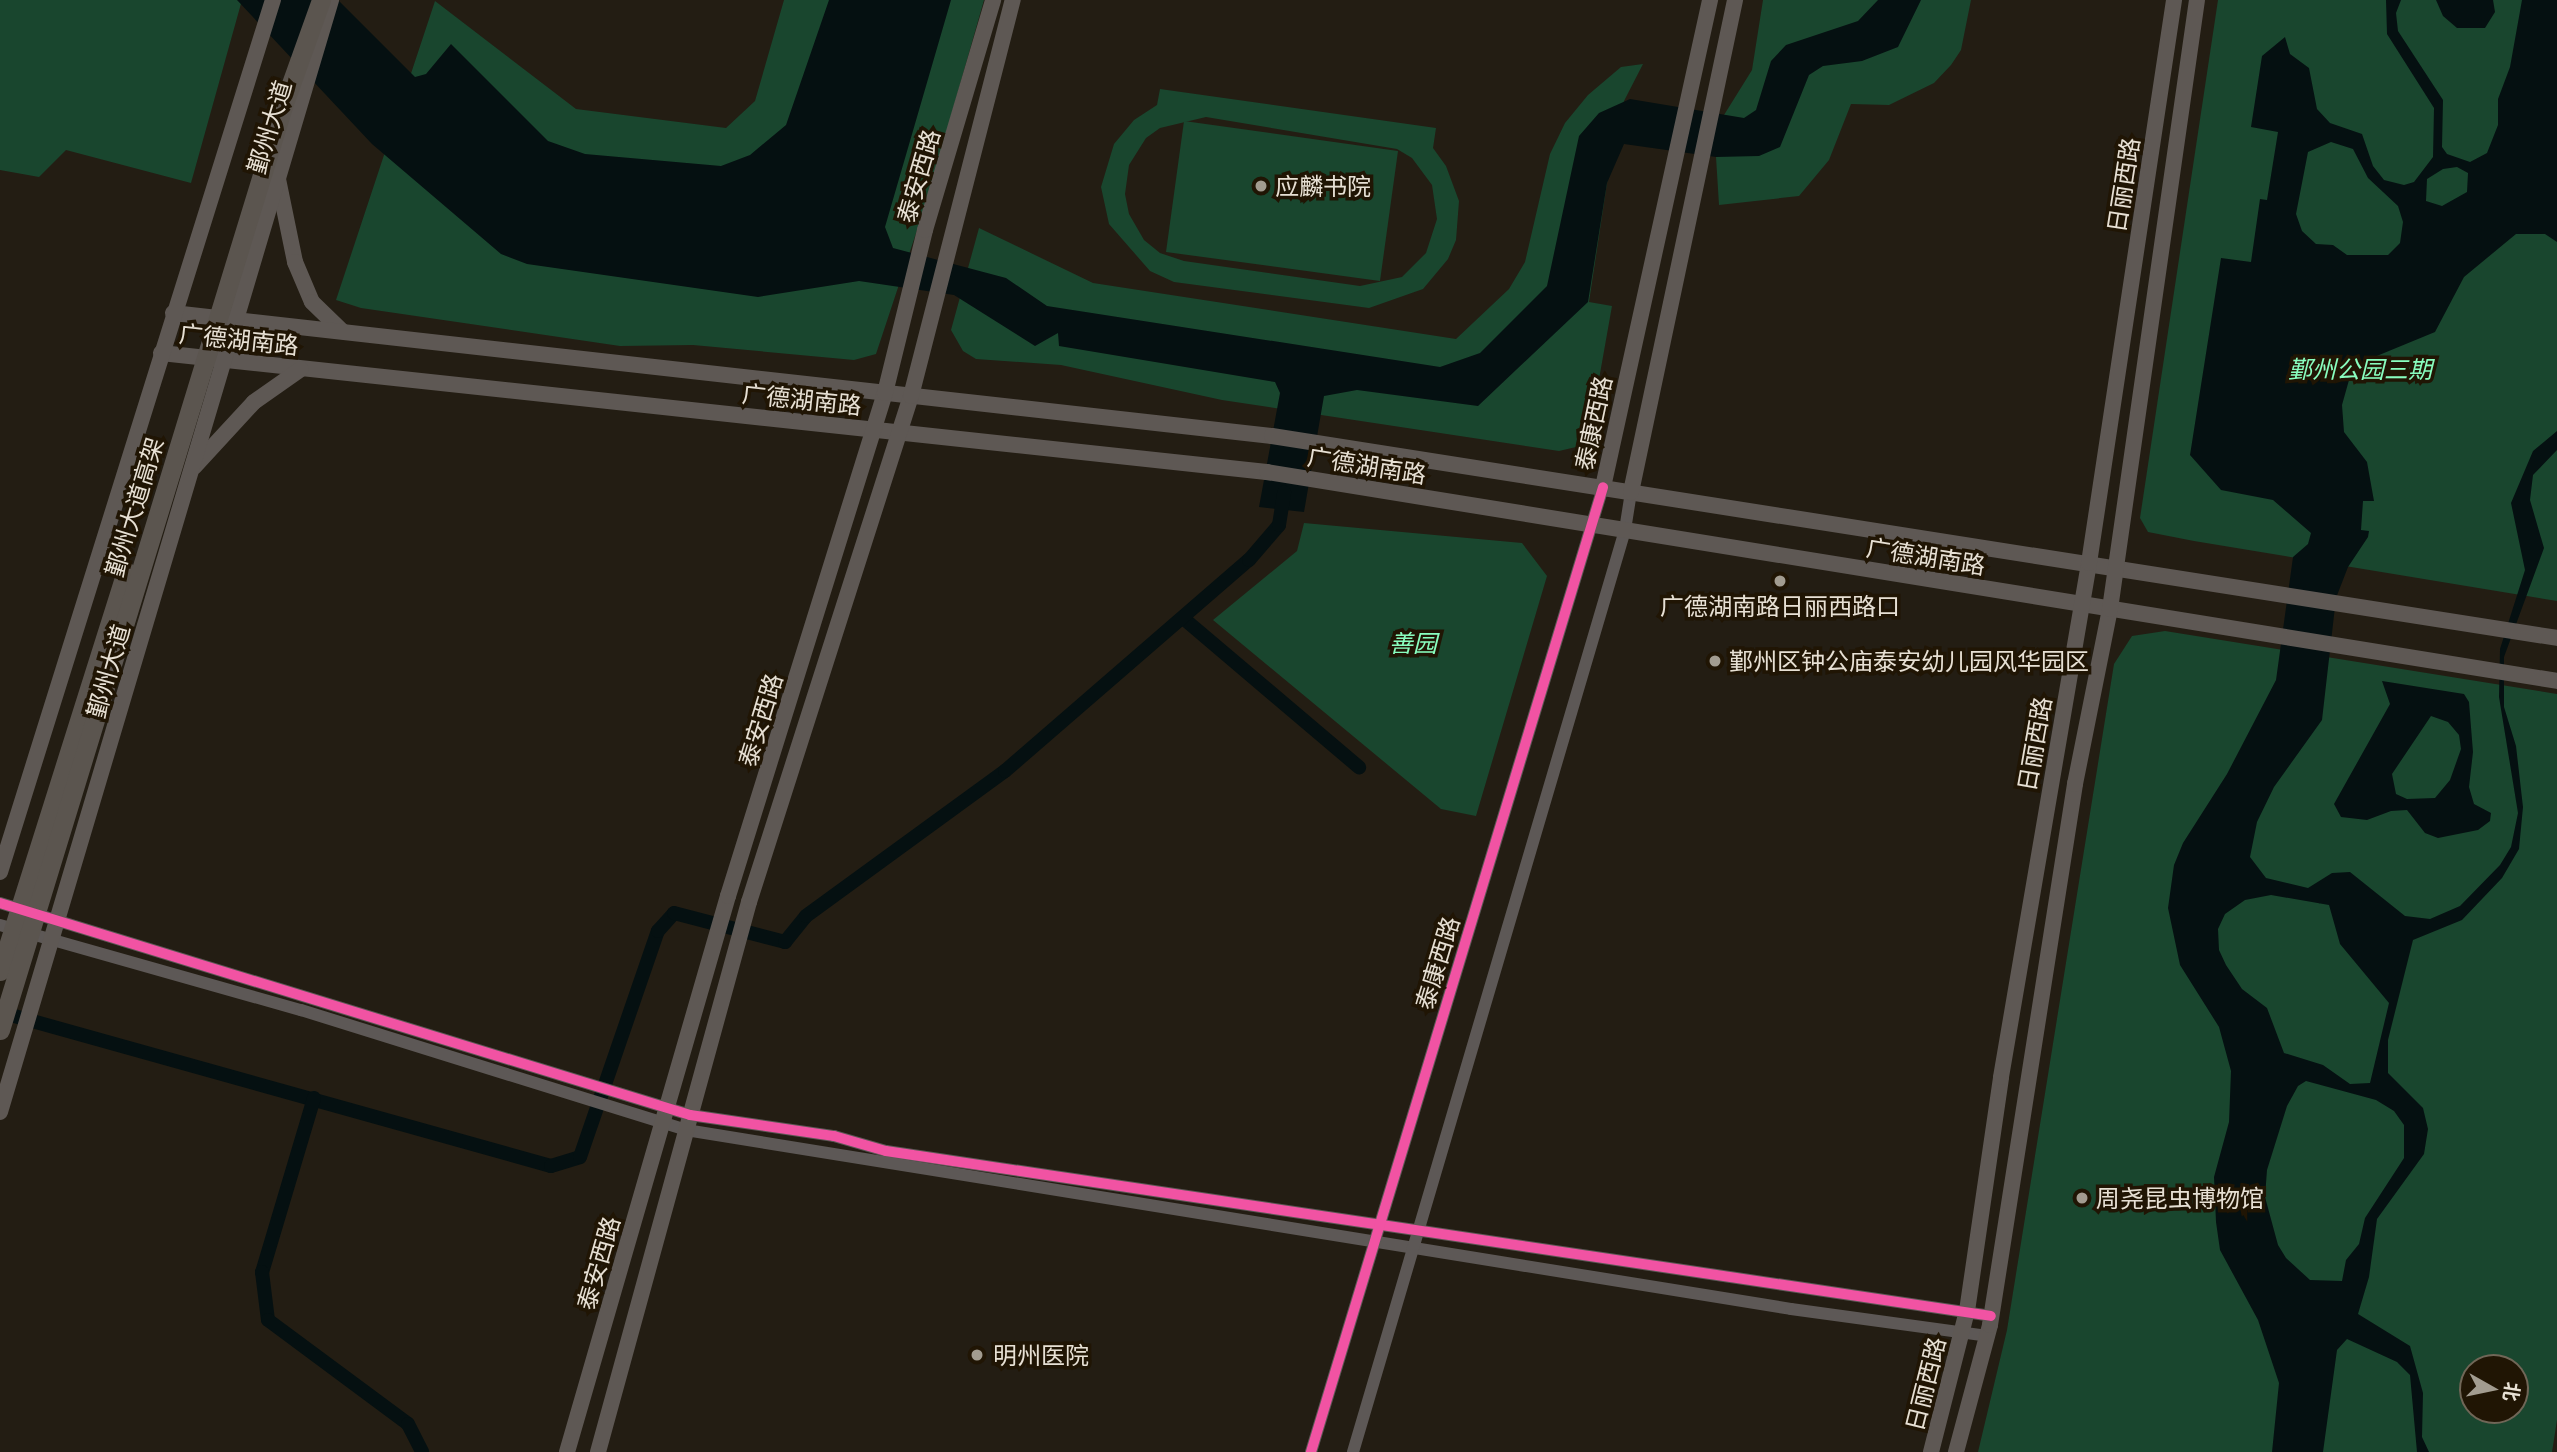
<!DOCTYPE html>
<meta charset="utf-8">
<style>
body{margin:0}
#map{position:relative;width:2557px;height:1452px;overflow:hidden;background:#231d13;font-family:"Playfair Display","Noto Sans SC",serif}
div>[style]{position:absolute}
.green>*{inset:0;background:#19462e}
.water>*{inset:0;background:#051011}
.canal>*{height:14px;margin:-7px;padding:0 7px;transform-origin:7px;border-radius:7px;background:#051011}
.minor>*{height:12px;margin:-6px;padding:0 6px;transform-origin:6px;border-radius:6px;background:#5d5856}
.major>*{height:16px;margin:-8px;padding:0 8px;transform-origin:8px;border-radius:8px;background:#5e5854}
.highway-bridge>*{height:19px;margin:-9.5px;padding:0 9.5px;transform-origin:9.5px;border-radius:9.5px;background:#5b554f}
.cycleway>*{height:10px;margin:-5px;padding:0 5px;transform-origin:5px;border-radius:5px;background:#f153a3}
.dots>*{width:19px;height:19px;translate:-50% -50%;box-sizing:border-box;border:4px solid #201504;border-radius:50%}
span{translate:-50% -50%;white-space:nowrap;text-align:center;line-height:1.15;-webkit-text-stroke:7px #201504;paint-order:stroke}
.street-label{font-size:24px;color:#e7e0d4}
.poi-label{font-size:24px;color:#e7e0d4}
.left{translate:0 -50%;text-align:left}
.park-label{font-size:24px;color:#89febf;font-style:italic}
.north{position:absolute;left:2459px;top:1354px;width:70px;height:70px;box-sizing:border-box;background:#201504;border:2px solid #706657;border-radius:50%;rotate:99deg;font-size:19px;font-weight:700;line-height:28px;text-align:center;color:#e7e0d4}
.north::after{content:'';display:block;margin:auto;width:24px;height:32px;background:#a29c90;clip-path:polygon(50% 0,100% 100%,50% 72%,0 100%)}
</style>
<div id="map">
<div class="green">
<div style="clip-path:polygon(0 0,242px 0,191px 183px,66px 150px,39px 177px,0 170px)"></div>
<div style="clip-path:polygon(784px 0,984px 0,928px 197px,876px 354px,854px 360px,693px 345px,620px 346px,361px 308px,336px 300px,435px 1px,576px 109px,726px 128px,755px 101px)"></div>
<div style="clip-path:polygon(1763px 0,1971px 0,1961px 50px,1951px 65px,1934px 83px,1889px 105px,1851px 104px,1829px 160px,1799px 196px,1719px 205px,1716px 157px,1724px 115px,1752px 70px)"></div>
<div style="clip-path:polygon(2218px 0,2557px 0,2557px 601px,2194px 541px,2148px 532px,2140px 518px)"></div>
<div style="clip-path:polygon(1643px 64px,1624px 101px,1607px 183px,1589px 302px,1612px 306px,1593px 413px,1576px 447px,1559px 451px,1222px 400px,1061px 365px,976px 359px,963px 351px,951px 330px,979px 228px,1093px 283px,1456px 339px,1509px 289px,1525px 262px,1550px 154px,1565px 123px,1588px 95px,1621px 67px)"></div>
<div style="clip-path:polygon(evenodd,1160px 89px,1436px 128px,1433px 148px,1446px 166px,1459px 201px,1456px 240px,1448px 259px,1423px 289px,1369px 308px,1174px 282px,1150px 271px,1109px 224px,1101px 187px,1114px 144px,1134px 120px,1157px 105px,1160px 89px,1206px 117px,1397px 149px,1412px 158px,1432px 185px,1437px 219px,1426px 253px,1402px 277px,1360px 286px,1184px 261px,1160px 253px,1144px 240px,1129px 214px,1125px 194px,1129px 165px,1146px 138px,1160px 128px,1206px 117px)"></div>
<div style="clip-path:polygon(1184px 121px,1398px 151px,1380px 281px,1166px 252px)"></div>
<div style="clip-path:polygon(1304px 523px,1522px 543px,1547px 576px,1476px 816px,1441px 809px,1213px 620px,1297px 551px)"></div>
<div style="clip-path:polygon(evenodd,2165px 631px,2557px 694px,2557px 1420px,2552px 1452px,1978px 1452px,2007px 1330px,2114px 664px,2132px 636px,2165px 631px,2473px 1368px,2515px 1368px,2515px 1410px,2473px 1410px,2473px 1368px)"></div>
</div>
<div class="water">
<div style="clip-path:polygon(237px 0,338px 0,415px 77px,426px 74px,451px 44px,548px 141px,585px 154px,721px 166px,750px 155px,786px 125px,829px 0,951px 0,885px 227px,893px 248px,1006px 278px,1047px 306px,1440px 367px,1480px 353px,1547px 286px,1579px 136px,1599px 113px,1630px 99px,1744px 118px,1756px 110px,1771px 61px,1786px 45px,1858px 21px,1878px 0,1921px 0,1898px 47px,1862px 61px,1823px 66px,1809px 75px,1780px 147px,1759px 156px,1716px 157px,1624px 144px,1607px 183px,1588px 302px,1478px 406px,1357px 390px,1324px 396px,1304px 512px,1259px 507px,1280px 393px,1275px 382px,1059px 346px,1058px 333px,1035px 346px,954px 295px,859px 281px,758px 297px,527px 264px,501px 254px,372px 144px)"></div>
<div style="clip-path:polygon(evenodd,2386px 0,2401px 0,2396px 13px,2398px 31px,2443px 100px,2442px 147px,2447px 154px,2470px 162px,2487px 153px,2498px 125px,2498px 99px,2510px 67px,2522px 0,2557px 0,2557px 242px,2545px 234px,2516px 234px,2464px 277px,2435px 332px,2367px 360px,2349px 380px,2342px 405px,2344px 432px,2367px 462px,2374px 501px,2363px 501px,2361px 530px,2369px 531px,2368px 537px,2348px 567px,2336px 598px,2322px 720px,2274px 787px,2257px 822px,2250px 857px,2266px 878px,2308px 888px,2332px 873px,2350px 872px,2405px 916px,2430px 919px,2460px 906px,2500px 865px,2511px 847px,2518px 813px,2499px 697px,2500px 649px,2525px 570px,2511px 503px,2533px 451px,2557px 431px,2557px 450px,2533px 475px,2530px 500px,2544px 548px,2504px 657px,2504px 707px,2516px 746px,2523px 807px,2519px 849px,2502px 878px,2462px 920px,2413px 940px,2388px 1040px,2388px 1073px,2423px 1108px,2428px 1129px,2424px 1154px,2377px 1219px,2369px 1277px,2358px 1314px,2410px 1346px,2423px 1393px,2422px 1437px,2429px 1452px,2417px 1452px,2410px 1375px,2397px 1362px,2347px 1339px,2337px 1350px,2323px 1452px,2272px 1452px,2279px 1383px,2258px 1320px,2220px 1250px,2216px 1222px,2214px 1177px,2229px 1122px,2231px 1071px,2219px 1027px,2180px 965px,2168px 908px,2174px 865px,2183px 843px,2227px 774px,2276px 680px,2293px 557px,2308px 544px,2311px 533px,2273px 500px,2221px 490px,2190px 455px,2221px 258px,2251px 262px,2260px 199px,2267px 200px,2278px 132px,2251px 127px,2262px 56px,2285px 37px,2290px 54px,2309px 68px,2317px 109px,2330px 123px,2362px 134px,2373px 166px,2384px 180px,2404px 185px,2414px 182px,2433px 157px,2434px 108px,2387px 34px,2386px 0,2331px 142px,2353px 149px,2368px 178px,2398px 206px,2403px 222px,2400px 243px,2388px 255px,2347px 255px,2333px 245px,2316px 244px,2302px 231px,2296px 214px,2308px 152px,2331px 142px,2386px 0,2457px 167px,2468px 173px,2467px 192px,2442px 206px,2426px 201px,2427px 179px,2443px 169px,2457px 167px,2386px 0,2271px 895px,2329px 905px,2340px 944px,2389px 1003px,2370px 1083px,2350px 1084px,2323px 1065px,2284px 1053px,2267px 1008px,2242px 989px,2226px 965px,2219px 950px,2218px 929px,2225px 914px,2245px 900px,2271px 895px,2386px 0,2306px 1081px,2376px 1100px,2394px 1111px,2404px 1125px,2404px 1158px,2365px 1218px,2359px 1244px,2346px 1260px,2342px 1281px,2310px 1280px,2286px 1258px,2278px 1245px,2265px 1197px,2267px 1170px,2287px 1106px,2298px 1086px,2306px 1081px)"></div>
<div style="clip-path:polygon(2436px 0,2493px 0,2495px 12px,2485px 28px,2457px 28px,2443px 16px)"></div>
<div style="clip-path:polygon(evenodd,2382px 681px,2464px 694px,2469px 702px,2473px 752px,2469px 787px,2474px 804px,2491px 813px,2490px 821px,2478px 830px,2438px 838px,2425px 833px,2407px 810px,2391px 811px,2367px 820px,2341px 817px,2334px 804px,2390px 704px,2382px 681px,2431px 716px,2448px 722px,2459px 735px,2461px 749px,2450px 780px,2435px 798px,2407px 799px,2396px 794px,2392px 774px,2431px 716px)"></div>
</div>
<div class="canal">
<div style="left:1183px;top:618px;width:231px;rotate:40.3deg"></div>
<div style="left:0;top:1012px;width:572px;rotate:15.62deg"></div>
<div style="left:551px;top:1166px;width:30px;rotate:-17deg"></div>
<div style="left:580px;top:1157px;width:239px;rotate:-71deg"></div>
<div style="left:658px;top:931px;width:24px;rotate:-48deg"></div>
<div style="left:674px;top:913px;width:115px;rotate:14.6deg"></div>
<div style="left:785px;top:942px;width:33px;rotate:-51deg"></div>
<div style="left:806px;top:916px;width:246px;rotate:-36.1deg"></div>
<div style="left:1005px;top:771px;width:323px;rotate:-40.9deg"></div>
<div style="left:1249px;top:560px;width:46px;rotate:-49.4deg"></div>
<div style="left:1279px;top:525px;width:33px;rotate:-81deg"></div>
<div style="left:314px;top:1098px;width:182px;rotate:106.6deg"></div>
<div style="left:262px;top:1272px;width:48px;rotate:82.9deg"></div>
<div style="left:268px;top:1320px;width:174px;rotate:36.6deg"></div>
<div style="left:408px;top:1424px;width:31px;rotate:63deg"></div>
</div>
<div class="minor">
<div style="left:0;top:903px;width:722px;rotate:17.08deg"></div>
<div style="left:690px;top:1115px;width:146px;rotate:8.3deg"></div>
<div style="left:834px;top:1136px;width:54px;rotate:16.1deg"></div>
<div style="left:886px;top:1151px;width:1117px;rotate:8.49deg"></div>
<div style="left:0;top:925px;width:313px;rotate:15.8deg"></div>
<div style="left:301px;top:1010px;width:403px;rotate:17.3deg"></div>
<div style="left:686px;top:1130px;width:1119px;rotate:9.2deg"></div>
<div style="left:1791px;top:1309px;width:198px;rotate:7.8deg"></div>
<div style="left:1311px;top:1452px;width:1008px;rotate:-73.16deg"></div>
<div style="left:1353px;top:1452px;width:961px;rotate:-73.56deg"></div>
<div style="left:1625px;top:530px;width:38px;rotate:-81deg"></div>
</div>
<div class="major">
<div style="left:278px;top:179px;width:85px;rotate:78.4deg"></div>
<div style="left:295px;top:262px;width:43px;rotate:67deg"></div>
<div style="left:312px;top:302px;width:42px;rotate:44deg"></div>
<div style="left:173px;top:313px;width:1106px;rotate:6.39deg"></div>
<div style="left:1272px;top:436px;width:1301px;rotate:8.93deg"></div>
<div style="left:161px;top:353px;width:1112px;rotate:6.14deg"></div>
<div style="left:1267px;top:472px;width:1307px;rotate:9.2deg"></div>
<div style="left:194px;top:467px;width:88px;rotate:-47.3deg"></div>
<div style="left:254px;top:402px;width:57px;rotate:-35.1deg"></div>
<div style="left:1603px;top:487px;width:499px;rotate:-77.6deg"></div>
<div style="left:1631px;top:492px;width:503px;rotate:-78.06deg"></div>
<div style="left:0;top:872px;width:914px;rotate:-72.62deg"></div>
<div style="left:0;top:1112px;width:1160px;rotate:-73.42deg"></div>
<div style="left:567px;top:1452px;width:579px;rotate:-73.85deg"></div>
<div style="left:728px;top:896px;width:527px;rotate:-72.67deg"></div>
<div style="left:885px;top:393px;width:168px;rotate:-76.2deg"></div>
<div style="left:925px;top:230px;width:240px;rotate:-73.5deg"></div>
<div style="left:598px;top:1452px;width:570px;rotate:-74.65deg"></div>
<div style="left:749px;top:902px;width:531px;rotate:-72.25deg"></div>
<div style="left:911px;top:396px;width:409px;rotate:-75.6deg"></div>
<div style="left:1931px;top:1452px;width:146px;rotate:-75.7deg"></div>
<div style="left:1967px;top:1311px;width:236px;rotate:-81.7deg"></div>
<div style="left:2001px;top:1077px;width:521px;rotate:-80.28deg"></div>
<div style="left:2089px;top:563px;width:569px;rotate:-81.41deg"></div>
<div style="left:1956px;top:1452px;width:131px;rotate:-75deg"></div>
<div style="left:1990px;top:1325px;width:548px;rotate:-81.07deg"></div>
<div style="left:2075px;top:784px;width:178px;rotate:-78.7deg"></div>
<div style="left:2110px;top:609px;width:615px;rotate:-81.87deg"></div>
</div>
<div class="highway-bridge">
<div style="left:0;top:971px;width:419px;rotate:-72.5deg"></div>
<div style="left:0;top:1030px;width:966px;rotate:-72.97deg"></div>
<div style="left:283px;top:106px;width:113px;rotate:-70.3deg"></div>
</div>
<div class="cycleway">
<div style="left:0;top:903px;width:722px;rotate:17.08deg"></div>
<div style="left:690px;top:1115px;width:146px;rotate:8.3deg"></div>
<div style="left:834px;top:1136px;width:54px;rotate:16.1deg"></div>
<div style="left:886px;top:1151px;width:1117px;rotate:8.49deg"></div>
<div style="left:1311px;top:1452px;width:1008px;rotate:-73.16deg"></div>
</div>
<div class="dots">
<div style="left:1261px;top:186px;background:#a29c90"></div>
<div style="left:1780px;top:581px;background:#a29c90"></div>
<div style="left:1715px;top:661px;background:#a29c90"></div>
<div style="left:2082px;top:1198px;background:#a29c90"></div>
<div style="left:977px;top:1355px;background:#a29c90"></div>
</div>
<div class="street-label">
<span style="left:269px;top:127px;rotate:-73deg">鄞州大道</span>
<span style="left:918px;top:176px;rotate:-74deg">泰安西路</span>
<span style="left:2123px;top:185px;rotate:-81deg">日丽西路</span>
<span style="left:239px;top:339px;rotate:6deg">广德湖南路</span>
<span style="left:802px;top:399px;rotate:6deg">广德湖南路</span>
<span style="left:1593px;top:423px;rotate:-78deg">泰康西路</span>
<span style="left:1367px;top:465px;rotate:9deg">广德湖南路</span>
<span style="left:134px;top:507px;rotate:-73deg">鄞州大道高架</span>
<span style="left:1926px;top:556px;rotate:9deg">广德湖南路</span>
<span style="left:108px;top:671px;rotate:-74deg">鄞州大道</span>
<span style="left:760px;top:720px;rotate:-73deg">泰安西路</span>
<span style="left:2034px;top:744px;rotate:-80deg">日丽西路</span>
<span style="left:1437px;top:963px;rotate:-73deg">泰康西路</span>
<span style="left:598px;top:1263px;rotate:-74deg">泰安西路</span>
<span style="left:1925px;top:1384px;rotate:-76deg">日丽西路</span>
</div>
<div class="poi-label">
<span class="left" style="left:1275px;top:186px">应麟书院</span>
<span style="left:1780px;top:606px">广德湖南路日丽西路口</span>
<span class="left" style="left:1729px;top:661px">鄞州区钟公庙泰安幼儿园风华园区</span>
<span class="left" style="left:2096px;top:1198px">周尧昆虫博物馆</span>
<span class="left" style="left:993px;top:1355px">明州医院</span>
</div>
<div class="park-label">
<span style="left:2360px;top:369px">鄞州公园三期</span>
<span style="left:1413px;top:643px">善园</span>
</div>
<div class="north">北</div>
</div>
